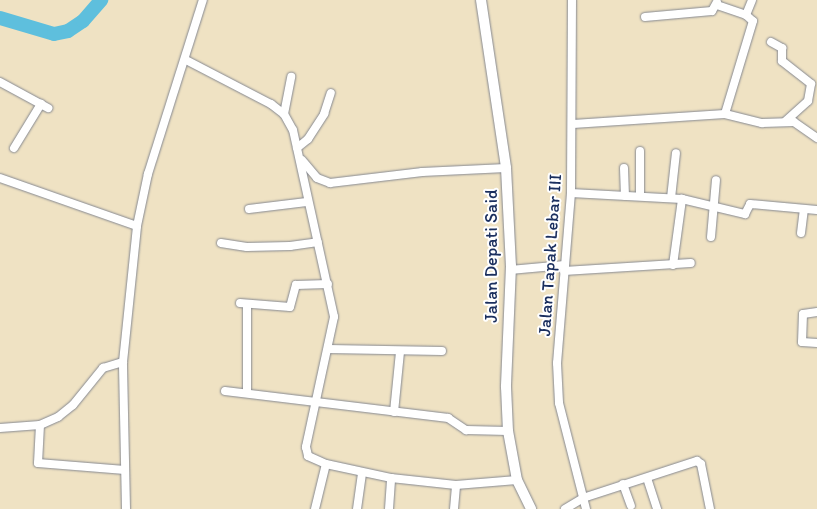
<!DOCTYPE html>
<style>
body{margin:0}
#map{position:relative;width:817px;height:509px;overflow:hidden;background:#efe2c3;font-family:Itim,sans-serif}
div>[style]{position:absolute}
.river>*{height:14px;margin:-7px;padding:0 7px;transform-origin:7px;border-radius:7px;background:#5ebfdd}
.roads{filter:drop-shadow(0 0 1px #858890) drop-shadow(0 0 1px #858890)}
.minor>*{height:8px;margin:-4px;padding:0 4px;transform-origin:4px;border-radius:4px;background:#fff}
.secondary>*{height:10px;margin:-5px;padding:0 5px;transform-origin:5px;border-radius:5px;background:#fff}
span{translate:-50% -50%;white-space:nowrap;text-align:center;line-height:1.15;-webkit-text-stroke:4px #fff;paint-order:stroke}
.street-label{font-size:18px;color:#1b2f5e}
</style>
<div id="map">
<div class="river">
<div style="left:0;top:18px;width:56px;rotate:16.5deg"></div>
<div style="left:54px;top:34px;width:14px;rotate:-12deg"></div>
<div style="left:68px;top:31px;width:18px;rotate:-34deg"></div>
<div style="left:83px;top:21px;width:28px;rotate:-49deg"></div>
</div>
<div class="roads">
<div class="minor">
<div style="left:572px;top:0;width:193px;rotate:90.3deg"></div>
<div style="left:571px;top:193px;width:171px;rotate:94.7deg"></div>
<div style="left:557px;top:363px;width:40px;rotate:87.1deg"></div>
<div style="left:559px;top:403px;width:109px;rotate:75.7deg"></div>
<div style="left:717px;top:5px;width:31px;rotate:19deg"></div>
<div style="left:746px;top:15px;width:9px;rotate:41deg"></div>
<div style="left:753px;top:21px;width:97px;rotate:106.8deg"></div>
<div style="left:746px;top:15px;width:16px;rotate:-68deg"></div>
<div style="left:645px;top:17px;width:67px;rotate:-5.1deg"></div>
<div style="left:712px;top:11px;width:10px;rotate:-61deg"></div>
<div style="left:771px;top:42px;width:13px;rotate:29deg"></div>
<div style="left:782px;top:48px;width:13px;rotate:90deg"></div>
<div style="left:782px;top:61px;width:37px;rotate:38deg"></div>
<div style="left:811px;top:84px;width:17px;rotate:100deg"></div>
<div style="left:808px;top:101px;width:30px;rotate:138deg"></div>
<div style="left:186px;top:60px;width:96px;rotate:27.4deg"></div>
<div style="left:271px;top:104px;width:16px;rotate:38deg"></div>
<div style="left:284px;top:114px;width:18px;rotate:61deg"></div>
<div style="left:293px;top:130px;width:191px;rotate:77.6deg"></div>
<div style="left:334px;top:317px;width:133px;rotate:102.2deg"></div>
<div style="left:306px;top:447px;width:9px;rotate:77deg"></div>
<div style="left:308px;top:456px;width:20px;rotate:24deg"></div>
<div style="left:326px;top:464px;width:66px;rotate:12.2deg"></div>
<div style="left:391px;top:478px;width:65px;rotate:6.1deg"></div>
<div style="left:456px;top:485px;width:61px;rotate:-4.7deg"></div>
<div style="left:0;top:82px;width:55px;rotate:28.4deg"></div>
<div style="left:284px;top:114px;width:38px;rotate:-79deg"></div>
<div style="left:573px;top:124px;width:152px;rotate:-3.8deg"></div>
<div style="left:725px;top:114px;width:38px;rotate:14deg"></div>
<div style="left:762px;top:123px;width:32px;rotate:-2deg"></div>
<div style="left:794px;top:122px;width:28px;rotate:35deg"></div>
<div style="left:14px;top:148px;width:52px;rotate:-58.5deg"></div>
<div style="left:297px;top:148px;width:14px;rotate:-39deg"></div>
<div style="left:308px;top:139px;width:30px;rotate:-57deg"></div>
<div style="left:324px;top:114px;width:22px;rotate:-72deg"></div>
<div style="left:302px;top:160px;width:23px;rotate:50deg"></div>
<div style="left:317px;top:178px;width:14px;rotate:21deg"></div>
<div style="left:330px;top:183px;width:93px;rotate:-6.8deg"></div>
<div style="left:422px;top:172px;width:84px;rotate:-2.7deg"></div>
<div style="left:624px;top:168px;width:28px;rotate:88deg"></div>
<div style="left:0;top:178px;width:145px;rotate:19.3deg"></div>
<div style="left:571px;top:193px;width:111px;rotate:3.1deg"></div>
<div style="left:682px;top:199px;width:65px;rotate:13.4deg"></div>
<div style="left:745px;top:214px;width:11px;rotate:-63deg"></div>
<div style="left:750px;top:204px;width:67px;rotate:5.1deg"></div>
<div style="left:640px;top:196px;width:45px;rotate:-90deg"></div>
<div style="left:671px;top:198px;width:45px;rotate:-83.7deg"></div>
<div style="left:249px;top:209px;width:58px;rotate:-6.9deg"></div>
<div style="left:801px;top:233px;width:24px;rotate:-83deg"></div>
<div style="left:711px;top:237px;width:57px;rotate:-85deg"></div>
<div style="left:221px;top:243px;width:26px;rotate:9deg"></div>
<div style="left:247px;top:247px;width:43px;rotate:-1.3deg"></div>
<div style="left:290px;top:246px;width:28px;rotate:-8deg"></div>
<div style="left:673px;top:265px;width:67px;rotate:-82.2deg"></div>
<div style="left:510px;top:270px;width:55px;rotate:-5.2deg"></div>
<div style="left:564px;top:271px;width:127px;rotate:-3.6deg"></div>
<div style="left:240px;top:303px;width:50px;rotate:4.6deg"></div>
<div style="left:290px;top:307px;width:23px;rotate:-75deg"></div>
<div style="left:296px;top:285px;width:32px;rotate:-2deg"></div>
<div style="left:247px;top:304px;width:89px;rotate:90deg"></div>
<div style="left:817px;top:312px;width:14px;rotate:172deg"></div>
<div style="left:803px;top:314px;width:28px;rotate:92deg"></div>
<div style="left:802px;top:342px;width:15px;rotate:4deg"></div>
<div style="left:328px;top:349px;width:114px;rotate:1deg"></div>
<div style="left:225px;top:391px;width:225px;rotate:6.9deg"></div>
<div style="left:448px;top:418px;width:22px;rotate:34deg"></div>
<div style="left:466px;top:430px;width:42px;rotate:1.4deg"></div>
<div style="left:394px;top:412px;width:60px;rotate:-84.3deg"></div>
<div style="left:40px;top:425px;width:38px;rotate:93deg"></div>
<div style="left:38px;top:463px;width:87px;rotate:4.6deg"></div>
<div style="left:0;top:428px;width:40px;rotate:-4.3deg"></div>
<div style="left:40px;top:425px;width:20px;rotate:-24deg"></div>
<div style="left:58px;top:417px;width:19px;rotate:-39deg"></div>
<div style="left:73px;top:405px;width:48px;rotate:-51deg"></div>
<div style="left:103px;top:368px;width:21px;rotate:-17deg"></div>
<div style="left:647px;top:478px;width:33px;rotate:72deg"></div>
<div style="left:623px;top:484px;width:23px;rotate:70deg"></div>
<div style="left:126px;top:509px;width:147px;rotate:-91.2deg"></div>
<div style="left:123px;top:362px;width:137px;rotate:-84.1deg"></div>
<div style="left:137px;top:226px;width:53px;rotate:-78.1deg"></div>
<div style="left:148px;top:174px;width:182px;rotate:-72.5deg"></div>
<div style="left:315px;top:509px;width:46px;rotate:-76.3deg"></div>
<div style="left:357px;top:509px;width:36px;rotate:-82deg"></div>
<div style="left:389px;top:509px;width:31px;rotate:-86deg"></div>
<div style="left:454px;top:509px;width:24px;rotate:-85deg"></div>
<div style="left:565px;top:509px;width:21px;rotate:-31deg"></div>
<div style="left:583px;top:498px;width:120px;rotate:-18deg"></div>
<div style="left:697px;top:461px;width:5px;rotate:37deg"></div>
<div style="left:701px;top:464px;width:46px;rotate:78.7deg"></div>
</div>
<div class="secondary">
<div style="left:481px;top:0;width:170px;rotate:81.5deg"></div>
<div style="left:506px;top:168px;width:98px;rotate:87.1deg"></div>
<div style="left:511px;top:266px;width:121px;rotate:92.4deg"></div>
<div style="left:506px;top:387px;width:44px;rotate:87.4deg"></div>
<div style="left:508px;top:431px;width:50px;rotate:79.6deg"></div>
<div style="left:517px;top:480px;width:32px;rotate:64deg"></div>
</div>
</div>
<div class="street-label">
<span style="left:550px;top:255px;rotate:-86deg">Jalan Tapak Lebar III</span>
<span style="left:491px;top:256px;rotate:-90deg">Jalan Depati Said</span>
</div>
</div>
